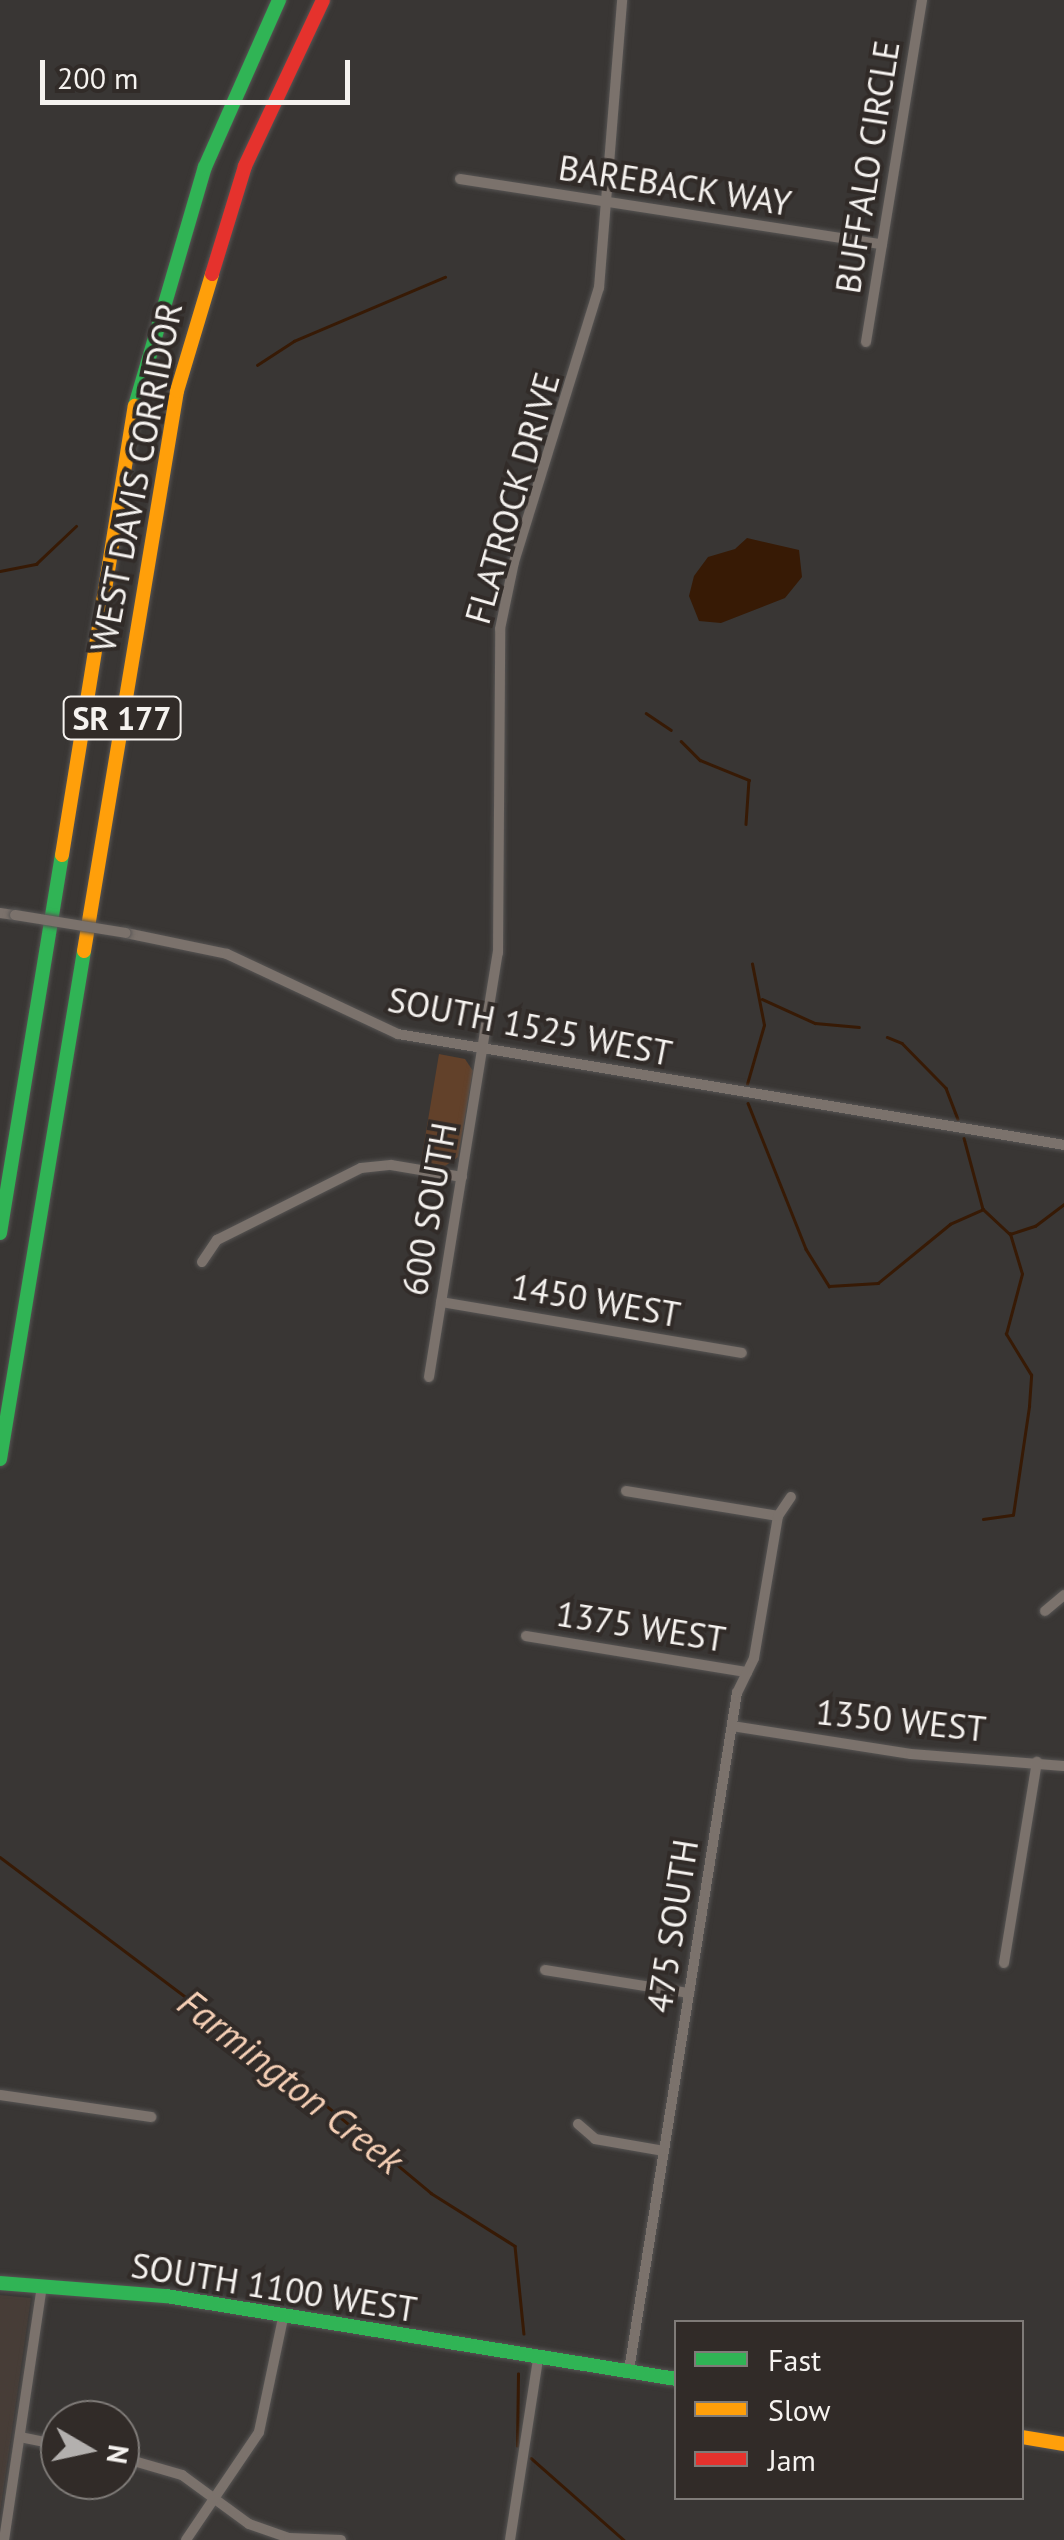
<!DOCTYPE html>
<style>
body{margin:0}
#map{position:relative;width:1064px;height:2540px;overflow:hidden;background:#393634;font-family:"PT Sans",sans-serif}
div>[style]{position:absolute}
.built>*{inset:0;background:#473d37}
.green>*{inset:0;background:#62412a}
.water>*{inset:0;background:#371a05}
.stream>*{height:2.5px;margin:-1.25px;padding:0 1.25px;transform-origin:1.25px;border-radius:1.25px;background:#371a05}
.roads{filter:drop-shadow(0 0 2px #565453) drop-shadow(0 0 2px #565453)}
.street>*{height:10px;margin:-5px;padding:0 5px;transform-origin:5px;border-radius:5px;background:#7b726c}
.fast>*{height:14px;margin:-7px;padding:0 7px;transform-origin:7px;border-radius:7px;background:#30b455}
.slow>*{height:14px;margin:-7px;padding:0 7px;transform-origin:7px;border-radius:7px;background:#ff9f0a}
.jam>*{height:14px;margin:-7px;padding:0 7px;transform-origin:7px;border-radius:7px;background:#e5322d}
.bridges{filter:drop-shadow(0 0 2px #565453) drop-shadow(0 0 2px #565453)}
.street-bridge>*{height:10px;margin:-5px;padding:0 5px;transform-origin:5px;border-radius:5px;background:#7b726c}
span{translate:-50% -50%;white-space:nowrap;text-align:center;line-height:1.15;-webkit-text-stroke:8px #312b28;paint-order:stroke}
.shield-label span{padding:2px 8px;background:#312b28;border:2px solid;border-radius:8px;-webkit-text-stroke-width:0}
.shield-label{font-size:32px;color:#f5f2ef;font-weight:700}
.street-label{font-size:35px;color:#f5f2ef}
.water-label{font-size:38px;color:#f5cfb5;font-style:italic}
.legend{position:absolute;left:674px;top:2320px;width:350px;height:180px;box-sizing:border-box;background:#312b28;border:2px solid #7f7b78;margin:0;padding:12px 18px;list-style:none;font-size:30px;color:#f5f2ef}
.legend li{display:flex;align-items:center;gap:20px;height:50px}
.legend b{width:50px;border:2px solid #7f7b78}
.north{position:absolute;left:40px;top:2400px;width:100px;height:100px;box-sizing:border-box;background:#312b28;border:2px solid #7f7b78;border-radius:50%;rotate:99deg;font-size:28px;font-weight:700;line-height:40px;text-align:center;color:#f5f2ef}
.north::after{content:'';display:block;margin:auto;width:35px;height:45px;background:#b3b0ae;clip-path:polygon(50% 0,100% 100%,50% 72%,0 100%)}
.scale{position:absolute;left:40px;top:60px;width:310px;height:45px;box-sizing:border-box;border:5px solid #f5f2ef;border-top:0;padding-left:12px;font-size:30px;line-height:35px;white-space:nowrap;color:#f5f2ef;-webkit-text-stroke:8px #312b28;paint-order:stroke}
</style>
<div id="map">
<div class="built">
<div style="clip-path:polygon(0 2295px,31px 2298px,0 2512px)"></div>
</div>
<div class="green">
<div style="clip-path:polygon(439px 1054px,465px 1059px,473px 1071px,458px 1157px,445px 1166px,421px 1162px)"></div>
</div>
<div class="water">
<div style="clip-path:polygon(747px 538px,799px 550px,802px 577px,785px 598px,721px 623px,699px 621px,689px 596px,694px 576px,708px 557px,735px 549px)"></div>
</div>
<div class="stream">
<div style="left:257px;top:365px;width:44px;rotate:-33deg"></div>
<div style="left:294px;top:341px;width:164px;rotate:-23deg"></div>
<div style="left:0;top:571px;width:37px;rotate:-11deg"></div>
<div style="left:36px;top:564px;width:55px;rotate:-43.5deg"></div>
<div style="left:646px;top:713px;width:30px;rotate:34deg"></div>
<div style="left:681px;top:741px;width:27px;rotate:45deg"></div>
<div style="left:700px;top:760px;width:53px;rotate:22.2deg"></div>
<div style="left:749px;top:780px;width:44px;rotate:93.9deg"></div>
<div style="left:762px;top:999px;width:58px;rotate:24.4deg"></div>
<div style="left:815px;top:1023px;width:44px;rotate:5.2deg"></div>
<div style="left:887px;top:1037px;width:16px;rotate:22deg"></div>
<div style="left:902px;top:1043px;width:63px;rotate:45.6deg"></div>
<div style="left:946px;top:1088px;width:33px;rotate:69deg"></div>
<div style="left:747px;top:1084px;width:61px;rotate:-73.9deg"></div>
<div style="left:764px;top:1025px;width:62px;rotate:-101.1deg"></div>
<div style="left:748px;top:1103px;width:157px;rotate:68.3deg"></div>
<div style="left:806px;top:1249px;width:44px;rotate:58.1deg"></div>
<div style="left:829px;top:1286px;width:49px;rotate:-3.5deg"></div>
<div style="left:878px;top:1283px;width:93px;rotate:-39.3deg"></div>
<div style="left:950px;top:1224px;width:36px;rotate:-24deg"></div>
<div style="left:964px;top:1138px;width:73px;rotate:75deg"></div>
<div style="left:983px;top:1209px;width:37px;rotate:43deg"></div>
<div style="left:1010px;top:1234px;width:26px;rotate:-18deg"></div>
<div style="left:1035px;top:1226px;width:36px;rotate:-37deg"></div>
<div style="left:983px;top:1519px;width:30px;rotate:-8deg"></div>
<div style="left:1013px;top:1515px;width:110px;rotate:-81.6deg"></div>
<div style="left:1029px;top:1406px;width:31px;rotate:-86deg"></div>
<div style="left:1031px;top:1375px;width:48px;rotate:-121.4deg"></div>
<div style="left:1006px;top:1334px;width:62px;rotate:-75.1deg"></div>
<div style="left:1022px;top:1274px;width:42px;rotate:-106.7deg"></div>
<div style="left:0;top:1857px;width:366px;rotate:37deg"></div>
<div style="left:292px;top:2077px;width:181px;rotate:39.8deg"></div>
<div style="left:431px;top:2193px;width:99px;rotate:32.2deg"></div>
<div style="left:515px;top:2246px;width:88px;rotate:84.2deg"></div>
<div style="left:517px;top:2446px;width:72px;rotate:-89.2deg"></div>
<div style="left:531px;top:2458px;width:124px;rotate:41.4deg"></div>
</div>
<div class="roads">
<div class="street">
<div style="left:460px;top:179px;width:427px;rotate:8.8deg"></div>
<div style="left:866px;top:342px;width:347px;rotate:-80.7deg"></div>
<div style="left:0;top:913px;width:15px;rotate:8deg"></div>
<div style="left:126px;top:933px;width:103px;rotate:11.7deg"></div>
<div style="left:227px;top:954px;width:189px;rotate:25.1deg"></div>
<div style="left:398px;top:1034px;width:675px;rotate:9.46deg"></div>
<div style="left:202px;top:1262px;width:27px;rotate:-56deg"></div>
<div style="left:217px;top:1240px;width:161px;rotate:-26.6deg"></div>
<div style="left:361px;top:1168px;width:30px;rotate:-6deg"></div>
<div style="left:391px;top:1165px;width:72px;rotate:9.6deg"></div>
<div style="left:441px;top:1302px;width:305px;rotate:9.6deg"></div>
<div style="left:429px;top:1377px;width:430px;rotate:-80.8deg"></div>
<div style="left:498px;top:953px;width:324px;rotate:-89.6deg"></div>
<div style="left:500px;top:629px;width:68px;rotate:-78.2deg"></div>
<div style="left:514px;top:562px;width:287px;rotate:-72.8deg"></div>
<div style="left:599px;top:288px;width:289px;rotate:-85.4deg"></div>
<div style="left:626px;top:1491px;width:154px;rotate:9.3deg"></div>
<div style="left:1045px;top:1611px;width:25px;rotate:-40deg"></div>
<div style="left:526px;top:1636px;width:224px;rotate:9.3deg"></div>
<div style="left:732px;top:1726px;width:181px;rotate:8.9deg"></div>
<div style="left:911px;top:1754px;width:153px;rotate:4.5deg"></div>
<div style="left:1004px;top:1963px;width:204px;rotate:-80.7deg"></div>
<div style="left:545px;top:1970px;width:146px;rotate:9.1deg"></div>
<div style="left:0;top:2095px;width:153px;rotate:8.3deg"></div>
<div style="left:578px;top:2124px;width:23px;rotate:41deg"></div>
<div style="left:595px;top:2139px;width:70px;rotate:9.9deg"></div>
<div style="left:629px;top:2370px;width:686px;rotate:-80.94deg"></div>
<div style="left:737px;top:1693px;width:39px;rotate:-64deg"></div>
<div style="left:754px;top:1658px;width:144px;rotate:-80.4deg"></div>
<div style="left:778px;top:1516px;width:23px;rotate:-56deg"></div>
<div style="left:20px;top:2437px;width:41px;rotate:11.3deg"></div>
<div style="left:120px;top:2457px;width:65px;rotate:16.2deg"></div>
<div style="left:182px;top:2475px;width:83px;rotate:36.2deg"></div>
<div style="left:249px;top:2524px;width:42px;rotate:19.3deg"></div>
<div style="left:289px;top:2538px;width:52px;rotate:2.2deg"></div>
<div style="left:4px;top:2540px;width:257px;rotate:-81.5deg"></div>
<div style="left:186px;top:2540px;width:130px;rotate:-55.9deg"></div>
<div style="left:259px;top:2432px;width:116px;rotate:-78.1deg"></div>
<div style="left:510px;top:2540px;width:183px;rotate:-81.2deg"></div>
</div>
<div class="fast">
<div style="left:135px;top:406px;width:249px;rotate:-73.7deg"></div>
<div style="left:205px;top:167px;width:183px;rotate:-66.1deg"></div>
<div style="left:0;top:1233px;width:383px;rotate:-80.7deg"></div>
<div style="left:0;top:1459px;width:515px;rotate:-80.61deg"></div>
<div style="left:0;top:2283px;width:167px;rotate:4.5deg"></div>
<div style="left:166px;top:2296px;width:517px;rotate:9.24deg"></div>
</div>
<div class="slow">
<div style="left:62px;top:855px;width:455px;rotate:-80.8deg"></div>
<div style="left:84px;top:951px;width:568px;rotate:-80.57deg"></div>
<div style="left:177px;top:391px;width:122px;rotate:-73.3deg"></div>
<div style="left:1022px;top:2437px;width:43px;rotate:9.5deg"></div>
</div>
<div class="jam">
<div style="left:212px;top:274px;width:113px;rotate:-73deg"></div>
<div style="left:245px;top:166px;width:183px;rotate:-64.8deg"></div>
</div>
</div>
<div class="bridges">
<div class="street-bridge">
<div style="left:15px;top:915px;width:112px;rotate:9.2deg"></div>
</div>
</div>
<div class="shield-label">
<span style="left:122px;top:718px">SR 177</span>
</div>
<div class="street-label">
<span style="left:867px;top:167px;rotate:-81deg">BUFFALO CIRCLE</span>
<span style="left:675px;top:185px;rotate:9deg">BAREBACK WAY</span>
<span style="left:136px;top:477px;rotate:-79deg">WEST DAVIS CORRIDOR</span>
<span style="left:512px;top:498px;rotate:-74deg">FLATROCK DRIVE</span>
<span style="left:530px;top:1026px;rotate:11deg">SOUTH 1525 WEST</span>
<span style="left:429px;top:1209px;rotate:-80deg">600 SOUTH</span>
<span style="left:596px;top:1300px;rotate:10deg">1450 WEST</span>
<span style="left:641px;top:1626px;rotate:9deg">1375 WEST</span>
<span style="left:901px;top:1720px;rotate:6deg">1350 WEST</span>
<span style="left:672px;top:1926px;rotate:-81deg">475 SOUTH</span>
<span style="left:274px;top:2287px;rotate:9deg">SOUTH 1100 WEST</span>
</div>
<div class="water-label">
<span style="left:291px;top:2081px;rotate:38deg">Farmington Creek</span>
</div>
<ul class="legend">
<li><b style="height:12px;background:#30b455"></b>Fast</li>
<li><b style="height:12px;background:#ff9f0a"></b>Slow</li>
<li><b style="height:12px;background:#e5322d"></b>Jam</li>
</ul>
<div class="north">N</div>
<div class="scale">200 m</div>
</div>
